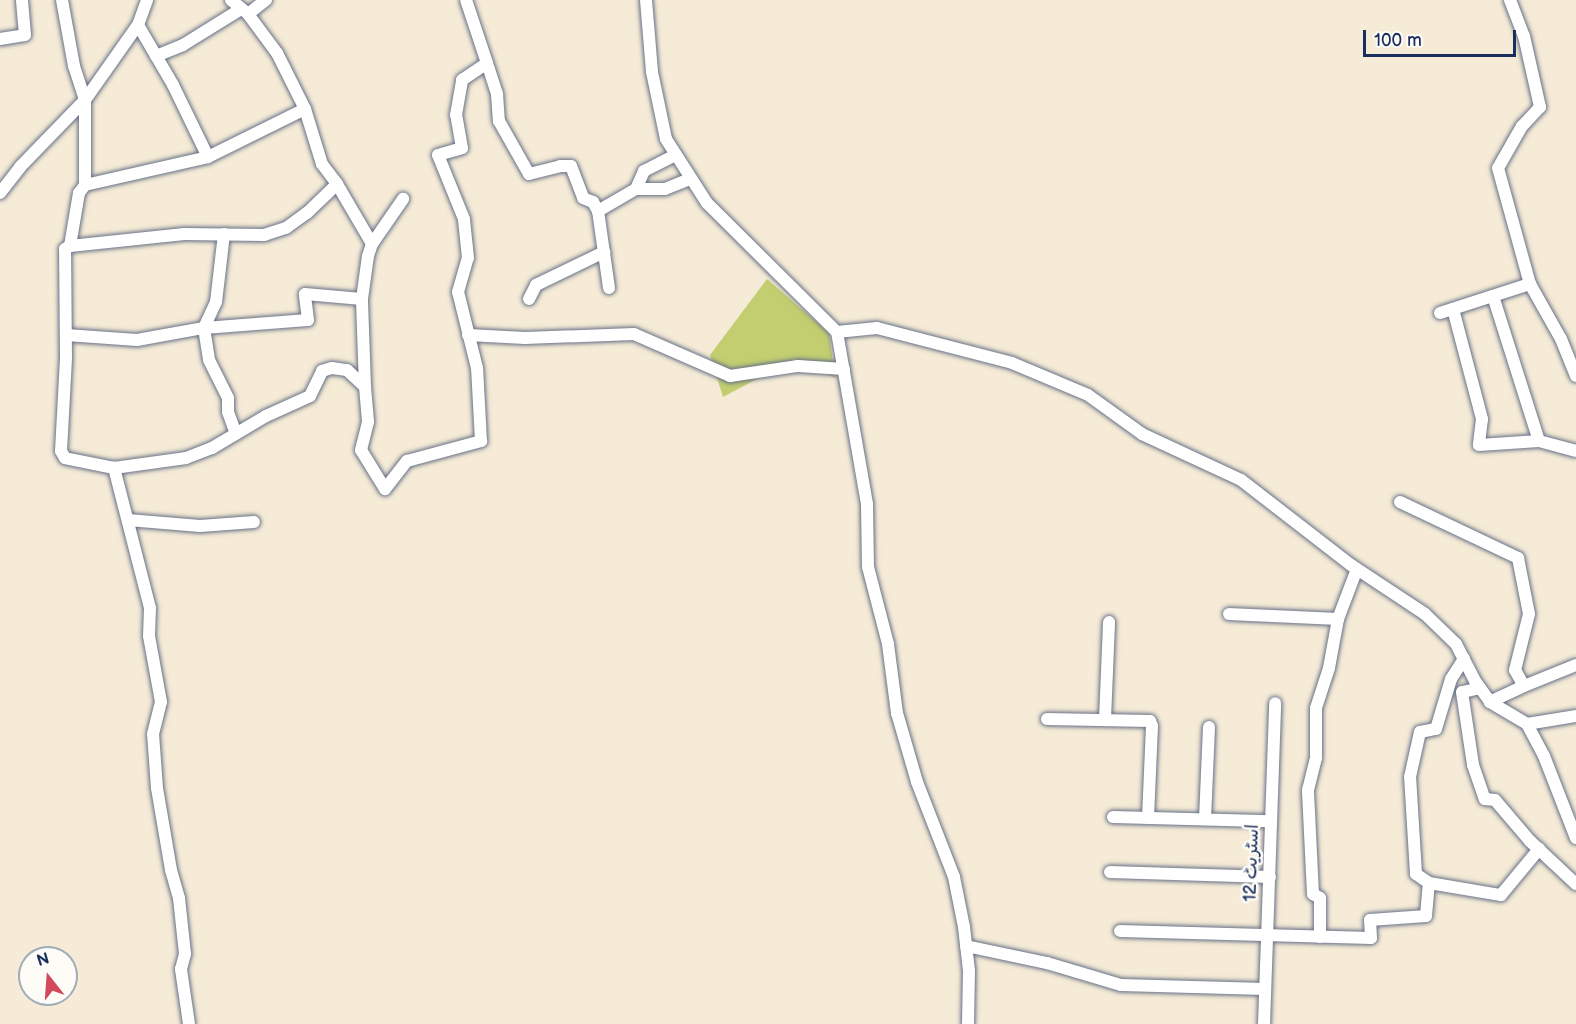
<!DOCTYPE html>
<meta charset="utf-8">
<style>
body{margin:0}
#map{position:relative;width:1576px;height:1024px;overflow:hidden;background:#f5ebd6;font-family:"Balsamiq Sans","Playpen Sans Arabic",sans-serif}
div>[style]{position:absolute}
.green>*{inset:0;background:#c2ce70}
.roads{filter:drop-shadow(0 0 2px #677188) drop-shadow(0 0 2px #677188)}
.minor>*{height:12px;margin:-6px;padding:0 6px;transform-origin:6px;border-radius:6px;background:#fff}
span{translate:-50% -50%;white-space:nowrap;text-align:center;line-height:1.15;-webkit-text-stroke:5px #fdfcf7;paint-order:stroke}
.street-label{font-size:18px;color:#1b2f5e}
.north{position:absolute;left:18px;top:946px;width:60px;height:60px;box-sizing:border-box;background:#fdfcf7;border:2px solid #a3aaba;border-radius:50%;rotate:343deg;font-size:16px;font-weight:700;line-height:24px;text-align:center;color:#1b2f5e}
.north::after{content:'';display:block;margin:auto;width:21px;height:27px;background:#d1495b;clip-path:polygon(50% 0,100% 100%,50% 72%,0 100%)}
.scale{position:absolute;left:1363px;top:30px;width:153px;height:27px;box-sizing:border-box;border:3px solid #1b2f5e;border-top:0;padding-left:8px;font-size:18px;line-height:21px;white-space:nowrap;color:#1b2f5e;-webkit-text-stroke:4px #fdfcf7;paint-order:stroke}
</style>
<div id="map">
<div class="green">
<div style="clip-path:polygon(767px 279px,829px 333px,835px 378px,795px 359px,723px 397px,710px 355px)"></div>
</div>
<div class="roads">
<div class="minor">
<div style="left:62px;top:0;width:67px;rotate:79.7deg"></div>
<div style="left:74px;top:66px;width:36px;rotate:72deg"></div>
<div style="left:85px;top:100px;width:85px;rotate:90deg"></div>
<div style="left:231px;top:0;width:22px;rotate:39deg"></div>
<div style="left:248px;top:14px;width:49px;rotate:53.4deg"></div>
<div style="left:277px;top:53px;width:63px;rotate:63.4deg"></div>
<div style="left:305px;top:109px;width:58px;rotate:72.8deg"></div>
<div style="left:322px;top:164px;width:25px;rotate:53deg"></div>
<div style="left:337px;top:184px;width:69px;rotate:59.7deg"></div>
<div style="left:646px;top:0;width:72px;rotate:85.2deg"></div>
<div style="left:652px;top:72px;width:68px;rotate:78.2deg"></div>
<div style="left:666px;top:139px;width:76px;rotate:57.4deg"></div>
<div style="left:707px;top:203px;width:183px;rotate:44.8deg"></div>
<div style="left:837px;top:332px;width:175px;rotate:80.1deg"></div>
<div style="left:867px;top:504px;width:63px;rotate:89.1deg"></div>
<div style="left:868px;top:567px;width:80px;rotate:75.4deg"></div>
<div style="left:888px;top:644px;width:70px;rotate:82.6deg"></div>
<div style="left:897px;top:713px;width:72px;rotate:73.8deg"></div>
<div style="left:917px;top:782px;width:102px;rotate:68.7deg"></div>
<div style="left:954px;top:877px;width:51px;rotate:78.7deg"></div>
<div style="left:964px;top:927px;width:44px;rotate:83.5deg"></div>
<div style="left:969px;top:971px;width:53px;rotate:91.1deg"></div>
<div style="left:1510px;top:0;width:39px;rotate:69deg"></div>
<div style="left:1524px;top:36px;width:73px;rotate:77.3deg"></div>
<div style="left:1540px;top:107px;width:26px;rotate:133deg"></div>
<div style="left:1522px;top:126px;width:48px;rotate:119.7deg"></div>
<div style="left:1498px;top:168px;width:120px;rotate:74.6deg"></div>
<div style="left:1530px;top:284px;width:63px;rotate:60.6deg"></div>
<div style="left:1561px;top:339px;width:40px;rotate:68deg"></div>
<div style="left:248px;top:14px;width:23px;rotate:-38deg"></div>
<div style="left:138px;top:25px;width:69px;rotate:59.7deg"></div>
<div style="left:173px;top:85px;width:80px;rotate:64.1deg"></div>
<div style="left:0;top:39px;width:25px;rotate:-9deg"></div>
<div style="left:25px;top:35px;width:35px;rotate:-95deg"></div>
<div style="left:156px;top:56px;width:29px;rotate:-22deg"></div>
<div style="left:183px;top:45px;width:68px;rotate:-31.8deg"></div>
<div style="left:487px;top:63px;width:33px;rotate:72deg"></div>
<div style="left:497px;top:94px;width:27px;rotate:86deg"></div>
<div style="left:499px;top:121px;width:61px;rotate:60.5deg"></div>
<div style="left:529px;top:174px;width:32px;rotate:-14deg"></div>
<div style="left:560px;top:166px;width:11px"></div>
<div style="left:571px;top:166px;width:34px;rotate:69deg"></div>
<div style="left:583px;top:198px;width:11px;rotate:22deg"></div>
<div style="left:593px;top:202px;width:10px;rotate:61deg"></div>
<div style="left:636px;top:189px;width:29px"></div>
<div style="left:665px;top:189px;width:27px;rotate:-22deg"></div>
<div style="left:0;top:193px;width:33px;rotate:-52deg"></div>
<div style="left:20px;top:167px;width:93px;rotate:-45.9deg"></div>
<div style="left:85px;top:100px;width:92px;rotate:-54.8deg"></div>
<div style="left:138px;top:25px;width:27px;rotate:-70deg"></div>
<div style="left:224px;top:234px;width:68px;rotate:96.7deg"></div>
<div style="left:216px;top:302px;width:29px;rotate:115deg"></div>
<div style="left:204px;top:328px;width:32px;rotate:81deg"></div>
<div style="left:209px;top:360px;width:42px;rotate:63.4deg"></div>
<div style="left:228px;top:398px;width:14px;rotate:90deg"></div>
<div style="left:228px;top:412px;width:23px;rotate:70deg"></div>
<div style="left:70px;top:246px;width:54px;rotate:-80.4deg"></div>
<div style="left:79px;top:193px;width:10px;rotate:-53deg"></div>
<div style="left:85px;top:185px;width:126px;rotate:-12.8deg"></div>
<div style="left:208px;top:157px;width:108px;rotate:-26.3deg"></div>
<div style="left:609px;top:288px;width:78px;rotate:-98.1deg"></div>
<div style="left:598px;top:211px;width:44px;rotate:-30.1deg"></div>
<div style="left:636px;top:189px;width:20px;rotate:-66deg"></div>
<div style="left:644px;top:171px;width:35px;rotate:-27deg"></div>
<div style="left:1493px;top:296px;width:152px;rotate:72.4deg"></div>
<div style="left:1539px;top:441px;width:38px;rotate:15deg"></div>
<div style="left:529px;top:299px;width:16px;rotate:-63deg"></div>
<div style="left:536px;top:285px;width:76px;rotate:-25.9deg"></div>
<div style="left:1453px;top:309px;width:114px;rotate:75.2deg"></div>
<div style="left:1482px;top:419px;width:26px;rotate:97deg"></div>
<div style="left:1479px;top:445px;width:60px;rotate:-3.8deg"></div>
<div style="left:1440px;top:313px;width:95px;rotate:-17.9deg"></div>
<div style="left:837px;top:332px;width:40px;rotate:-5.7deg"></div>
<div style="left:877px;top:328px;width:139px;rotate:14.5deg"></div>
<div style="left:1012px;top:363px;width:82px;rotate:22.8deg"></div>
<div style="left:1088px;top:395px;width:67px;rotate:35.8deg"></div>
<div style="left:1142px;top:434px;width:109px;rotate:24.9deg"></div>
<div style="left:1241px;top:480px;width:139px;rotate:37.7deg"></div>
<div style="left:1351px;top:565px;width:89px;rotate:33.5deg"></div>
<div style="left:1425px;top:614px;width:43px;rotate:44.1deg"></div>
<div style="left:1456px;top:644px;width:42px;rotate:62.8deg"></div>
<div style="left:1475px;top:681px;width:26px;rotate:54deg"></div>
<div style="left:1490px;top:702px;width:43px;rotate:30.7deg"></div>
<div style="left:1527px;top:724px;width:36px;rotate:62deg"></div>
<div style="left:1544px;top:756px;width:88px;rotate:68.7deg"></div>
<div style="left:66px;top:335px;width:71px;rotate:4deg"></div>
<div style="left:137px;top:340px;width:68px;rotate:-10.2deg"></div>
<div style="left:204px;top:328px;width:104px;rotate:-4.4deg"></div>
<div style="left:308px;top:320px;width:26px;rotate:-97deg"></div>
<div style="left:305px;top:294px;width:57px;rotate:5deg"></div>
<div style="left:468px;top:335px;width:57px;rotate:3deg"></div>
<div style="left:525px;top:338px;width:109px;rotate:-2.1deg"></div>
<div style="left:634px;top:334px;width:105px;rotate:23.6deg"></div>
<div style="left:730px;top:376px;width:69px;rotate:-8.4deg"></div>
<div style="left:798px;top:366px;width:46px;rotate:3.7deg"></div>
<div style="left:365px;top:387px;width:35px;rotate:85deg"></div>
<div style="left:368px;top:422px;width:29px;rotate:104deg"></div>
<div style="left:361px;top:450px;width:46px;rotate:58.4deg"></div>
<div style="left:385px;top:489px;width:36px;rotate:-52deg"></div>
<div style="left:407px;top:461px;width:77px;rotate:-15.1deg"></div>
<div style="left:481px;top:441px;width:73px;rotate:-93.1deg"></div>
<div style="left:477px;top:368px;width:78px;rotate:-104deg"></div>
<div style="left:458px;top:292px;width:35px;rotate:-74deg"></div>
<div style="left:468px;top:258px;width:39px;rotate:-96deg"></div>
<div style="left:464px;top:219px;width:69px;rotate:-112.1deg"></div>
<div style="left:438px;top:155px;width:25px;rotate:-16deg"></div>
<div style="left:462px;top:148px;width:34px;rotate:-100deg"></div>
<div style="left:456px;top:115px;width:36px;rotate:-80deg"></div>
<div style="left:462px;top:80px;width:30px;rotate:-34deg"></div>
<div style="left:487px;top:63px;width:66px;rotate:-108.4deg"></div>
<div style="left:114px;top:468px;width:73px;rotate:-7.9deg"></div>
<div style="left:186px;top:458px;width:28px;rotate:-21deg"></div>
<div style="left:212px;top:448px;width:63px;rotate:-30.7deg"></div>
<div style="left:266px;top:416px;width:48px;rotate:-24.4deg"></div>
<div style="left:310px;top:396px;width:28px;rotate:-64deg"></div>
<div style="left:322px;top:371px;width:10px;rotate:-17deg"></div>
<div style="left:332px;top:368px;width:15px;rotate:8deg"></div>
<div style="left:347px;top:370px;width:25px;rotate:43deg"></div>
<div style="left:365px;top:387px;width:88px;rotate:-92deg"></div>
<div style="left:362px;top:299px;width:43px;rotate:-82.1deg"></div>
<div style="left:368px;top:256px;width:13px;rotate:-72deg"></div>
<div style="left:372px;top:244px;width:55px;rotate:-55.4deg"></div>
<div style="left:1400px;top:502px;width:131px;rotate:25.4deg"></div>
<div style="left:1518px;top:558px;width:57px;rotate:78.9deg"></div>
<div style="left:1529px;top:614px;width:58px;rotate:104deg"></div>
<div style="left:1515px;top:670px;width:18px;rotate:61deg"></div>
<div style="left:1524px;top:686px;width:38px;rotate:155deg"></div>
<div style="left:128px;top:520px;width:72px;rotate:4.8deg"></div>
<div style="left:200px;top:526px;width:54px;rotate:-4.2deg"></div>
<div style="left:1229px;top:614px;width:109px;rotate:2.6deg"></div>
<div style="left:1524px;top:686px;width:56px;rotate:-22deg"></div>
<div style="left:1480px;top:688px;width:18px;rotate:167deg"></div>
<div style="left:1462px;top:692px;width:74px;rotate:81.4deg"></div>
<div style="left:1473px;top:765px;width:36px;rotate:71deg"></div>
<div style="left:1485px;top:799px;width:10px;rotate:6deg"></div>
<div style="left:1495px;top:800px;width:54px;rotate:49.5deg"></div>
<div style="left:1530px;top:841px;width:63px;rotate:43.1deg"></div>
<div style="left:1047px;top:719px;width:103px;rotate:1.1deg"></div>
<div style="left:1150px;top:721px;width:5px;rotate:68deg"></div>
<div style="left:1152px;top:726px;width:92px;rotate:92.5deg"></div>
<div style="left:1105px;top:719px;width:97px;rotate:-87.6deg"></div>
<div style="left:1527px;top:724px;width:50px;rotate:-9.3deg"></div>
<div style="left:1113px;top:817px;width:158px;rotate:1.5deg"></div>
<div style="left:1205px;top:819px;width:92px;rotate:-87.5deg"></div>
<div style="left:1110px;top:872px;width:160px;rotate:1.8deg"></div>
<div style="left:1429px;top:883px;width:16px;rotate:-145deg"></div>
<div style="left:1416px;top:874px;width:97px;rotate:-93.5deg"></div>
<div style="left:1410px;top:777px;width:46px;rotate:-77.5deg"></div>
<div style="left:1420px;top:732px;width:16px;rotate:-11deg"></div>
<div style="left:1436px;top:729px;width:52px;rotate:-73.3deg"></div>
<div style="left:1451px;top:679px;width:24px;rotate:-57deg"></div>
<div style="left:1120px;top:931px;width:251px;rotate:1.6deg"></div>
<div style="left:1371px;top:938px;width:18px;rotate:-93deg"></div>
<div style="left:1370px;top:920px;width:56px;rotate:-4.1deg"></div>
<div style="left:1426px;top:916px;width:33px;rotate:-85deg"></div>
<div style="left:1429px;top:883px;width:73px;rotate:9.5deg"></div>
<div style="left:1501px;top:895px;width:60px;rotate:-50.4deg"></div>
<div style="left:1320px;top:937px;width:39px;rotate:-90deg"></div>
<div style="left:1320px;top:898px;width:8px;rotate:-150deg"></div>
<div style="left:1313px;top:894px;width:104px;rotate:-92.8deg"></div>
<div style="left:1308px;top:790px;width:33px;rotate:-76deg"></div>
<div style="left:1316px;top:758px;width:50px;rotate:-90deg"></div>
<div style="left:1316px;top:708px;width:42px;rotate:-72deg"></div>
<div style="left:1329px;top:668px;width:50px;rotate:-79.6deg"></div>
<div style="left:1338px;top:619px;width:53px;rotate:-69.2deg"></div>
<div style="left:966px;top:946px;width:83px;rotate:11.9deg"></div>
<div style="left:1047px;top:963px;width:77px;rotate:16.6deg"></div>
<div style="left:1121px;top:985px;width:144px;rotate:1.6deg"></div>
<div style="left:189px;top:1024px;width:56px;rotate:-98.3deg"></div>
<div style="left:181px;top:969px;width:16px;rotate:-75deg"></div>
<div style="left:185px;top:954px;width:56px;rotate:-96.1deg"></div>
<div style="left:179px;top:898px;width:29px;rotate:-106deg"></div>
<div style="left:171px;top:870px;width:83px;rotate:-99.7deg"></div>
<div style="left:157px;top:788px;width:54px;rotate:-94.2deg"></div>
<div style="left:153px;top:734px;width:33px;rotate:-76deg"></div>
<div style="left:161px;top:702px;width:67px;rotate:-100.3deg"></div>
<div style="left:149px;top:636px;width:28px;rotate:-88deg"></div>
<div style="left:150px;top:608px;width:145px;rotate:-104.4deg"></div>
<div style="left:114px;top:468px;width:50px;rotate:-168.5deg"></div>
<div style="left:65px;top:458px;width:8px;rotate:-120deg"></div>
<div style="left:61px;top:451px;width:93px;rotate:-86.9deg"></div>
<div style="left:66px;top:358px;width:109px;rotate:-90.5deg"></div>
<div style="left:65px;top:249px;width:6px;rotate:-31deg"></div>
<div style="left:70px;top:246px;width:115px;rotate:-6deg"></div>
<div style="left:184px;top:234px;width:80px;rotate:0.7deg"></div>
<div style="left:264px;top:235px;width:23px;rotate:-18deg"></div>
<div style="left:286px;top:228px;width:26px;rotate:-36deg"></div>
<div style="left:307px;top:213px;width:42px;rotate:-44deg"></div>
<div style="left:1264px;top:1024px;width:321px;rotate:-88deg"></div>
</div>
</div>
<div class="street-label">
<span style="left:1252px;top:863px;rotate:-88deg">اسٹریٹ 12</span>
</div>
<div class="north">N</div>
<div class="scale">100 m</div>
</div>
